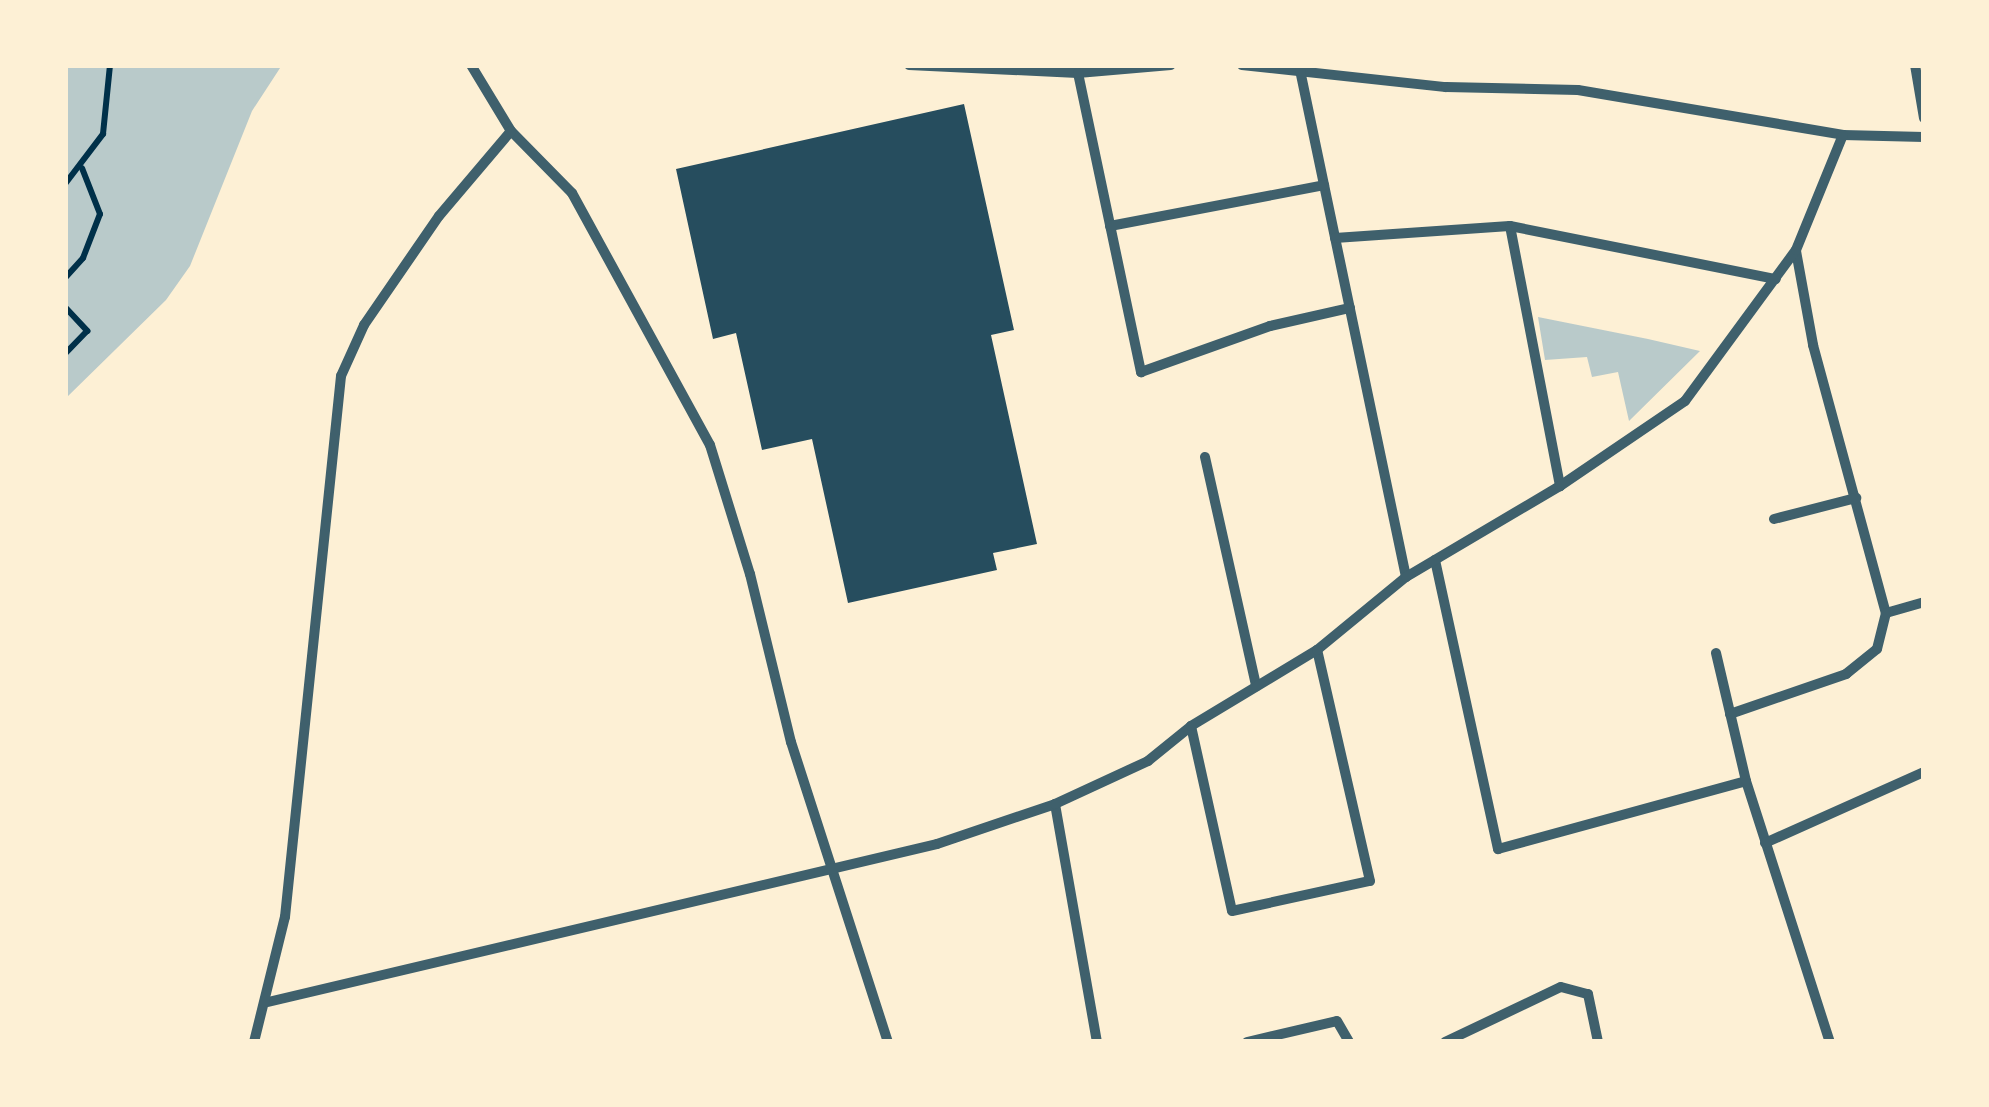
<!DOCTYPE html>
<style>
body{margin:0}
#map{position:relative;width:1989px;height:1107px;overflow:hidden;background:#fdf0d5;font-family:Montserrat,sans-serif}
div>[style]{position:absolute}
.green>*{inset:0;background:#b9caca}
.building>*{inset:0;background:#264d5e}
.path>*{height:6px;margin:-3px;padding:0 3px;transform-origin:3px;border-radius:3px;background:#003049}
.minor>*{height:10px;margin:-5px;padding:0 5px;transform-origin:5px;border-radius:5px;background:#3f606c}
span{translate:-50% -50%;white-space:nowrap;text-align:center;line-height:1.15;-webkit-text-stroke:9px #fdf0d5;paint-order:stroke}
.frame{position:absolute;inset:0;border:68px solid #fdf0d5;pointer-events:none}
</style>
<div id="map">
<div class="green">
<div style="clip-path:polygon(65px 65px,282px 65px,252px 111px,190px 266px,166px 300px,65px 399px)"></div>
<div style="clip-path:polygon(1538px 317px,1648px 339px,1700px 351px,1629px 421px,1618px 372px,1592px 377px,1587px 357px,1545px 360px)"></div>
</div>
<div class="building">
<div style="clip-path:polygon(964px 104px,1014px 330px,991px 335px,1037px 544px,993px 553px,997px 570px,848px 603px,812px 439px,762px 450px,736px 333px,713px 339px,676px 169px)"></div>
</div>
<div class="path">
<div style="left:65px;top:184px;width:63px;rotate:-52.8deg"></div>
<div style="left:103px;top:134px;width:69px;rotate:-84.2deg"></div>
<div style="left:65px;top:278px;width:27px;rotate:-48deg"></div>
<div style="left:83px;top:258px;width:47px;rotate:-68.9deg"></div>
<div style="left:100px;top:214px;width:49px;rotate:-111.4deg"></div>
<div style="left:65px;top:307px;width:33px;rotate:47deg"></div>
<div style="left:87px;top:331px;width:32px;rotate:134deg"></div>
</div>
<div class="minor">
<div style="left:471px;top:65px;width:77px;rotate:58.8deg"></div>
<div style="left:511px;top:131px;width:87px;rotate:45.5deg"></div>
<div style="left:572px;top:193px;width:287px;rotate:61.3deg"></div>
<div style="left:710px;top:445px;width:135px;rotate:72.8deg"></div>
<div style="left:750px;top:574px;width:173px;rotate:76.3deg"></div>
<div style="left:791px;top:742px;width:315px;rotate:72.1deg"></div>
<div style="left:909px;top:65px;width:169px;rotate:2.7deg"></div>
<div style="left:1078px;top:73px;width:93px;rotate:-4.9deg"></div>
<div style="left:1242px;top:65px;width:205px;rotate:6.2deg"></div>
<div style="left:1446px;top:87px;width:132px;rotate:1.3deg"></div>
<div style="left:1578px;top:90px;width:269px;rotate:9.6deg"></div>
<div style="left:1843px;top:135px;width:81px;rotate:1.4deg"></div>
<div style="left:1915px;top:65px;width:54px;rotate:80.4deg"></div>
<div style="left:1300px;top:70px;width:518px;rotate:78.19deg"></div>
<div style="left:1078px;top:73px;width:306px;rotate:78.1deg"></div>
<div style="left:1141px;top:372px;width:137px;rotate:-19.6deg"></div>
<div style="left:1270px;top:326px;width:82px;rotate:-12.7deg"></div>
<div style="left:1110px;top:226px;width:218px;rotate:-10.8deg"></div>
<div style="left:1510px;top:226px;width:265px;rotate:79.1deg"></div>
<div style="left:1335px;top:238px;width:175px;rotate:-3.9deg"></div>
<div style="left:1510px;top:226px;width:271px;rotate:11.3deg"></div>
<div style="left:1796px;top:251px;width:96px;rotate:79.7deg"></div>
<div style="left:1813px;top:345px;width:278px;rotate:74.8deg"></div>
<div style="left:1886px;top:613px;width:40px;rotate:-16deg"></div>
<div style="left:1205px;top:457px;width:235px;rotate:77.4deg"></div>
<div style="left:1774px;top:519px;width:85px;rotate:-14.4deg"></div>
<div style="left:1435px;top:560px;width:296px;rotate:77.7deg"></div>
<div style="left:1498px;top:849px;width:257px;rotate:-15.3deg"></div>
<div style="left:1746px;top:781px;width:274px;rotate:72.2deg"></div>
<div style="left:1716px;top:653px;width:131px;rotate:76.8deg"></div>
<div style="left:1730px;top:714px;width:123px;rotate:-19deg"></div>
<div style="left:1846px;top:674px;width:40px;rotate:-39deg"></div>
<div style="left:1877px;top:649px;width:37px;rotate:-76deg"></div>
<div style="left:1191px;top:726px;width:189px;rotate:77.5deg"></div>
<div style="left:1232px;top:911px;width:141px;rotate:-12.3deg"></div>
<div style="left:1370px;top:881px;width:237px;rotate:-102.9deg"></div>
<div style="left:1055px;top:804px;width:242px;rotate:80deg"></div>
<div style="left:1765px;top:843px;width:174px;rotate:-24.1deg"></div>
<div style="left:268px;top:1002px;width:687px;rotate:-13.29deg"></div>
<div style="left:937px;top:844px;width:125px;rotate:-18.7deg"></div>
<div style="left:1055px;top:804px;width:102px;rotate:-24.8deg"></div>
<div style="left:1148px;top:761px;width:55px;rotate:-39.1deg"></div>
<div style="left:1191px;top:726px;width:147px;rotate:-31.1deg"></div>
<div style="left:1317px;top:650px;width:115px;rotate:-39.4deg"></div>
<div style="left:1406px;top:577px;width:179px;rotate:-30.6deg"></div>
<div style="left:1560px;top:486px;width:151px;rotate:-34.2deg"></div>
<div style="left:1685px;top:401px;width:187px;rotate:-53.7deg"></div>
<div style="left:1796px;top:250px;width:124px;rotate:-67.8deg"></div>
<div style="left:254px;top:1042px;width:129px;rotate:-76.1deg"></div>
<div style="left:285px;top:917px;width:544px;rotate:-84.09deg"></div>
<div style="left:341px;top:376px;width:56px;rotate:-65.7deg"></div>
<div style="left:364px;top:325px;width:132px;rotate:-55.5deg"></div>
<div style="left:439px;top:216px;width:111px;rotate:-49.7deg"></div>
<div style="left:1247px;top:1042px;width:92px;rotate:-13.1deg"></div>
<div style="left:1337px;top:1021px;width:24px;rotate:60deg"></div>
<div style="left:1445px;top:1042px;width:128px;rotate:-25.4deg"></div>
<div style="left:1561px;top:987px;width:28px;rotate:15deg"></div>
<div style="left:1588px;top:994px;width:49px;rotate:78.2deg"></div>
</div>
<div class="frame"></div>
</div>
